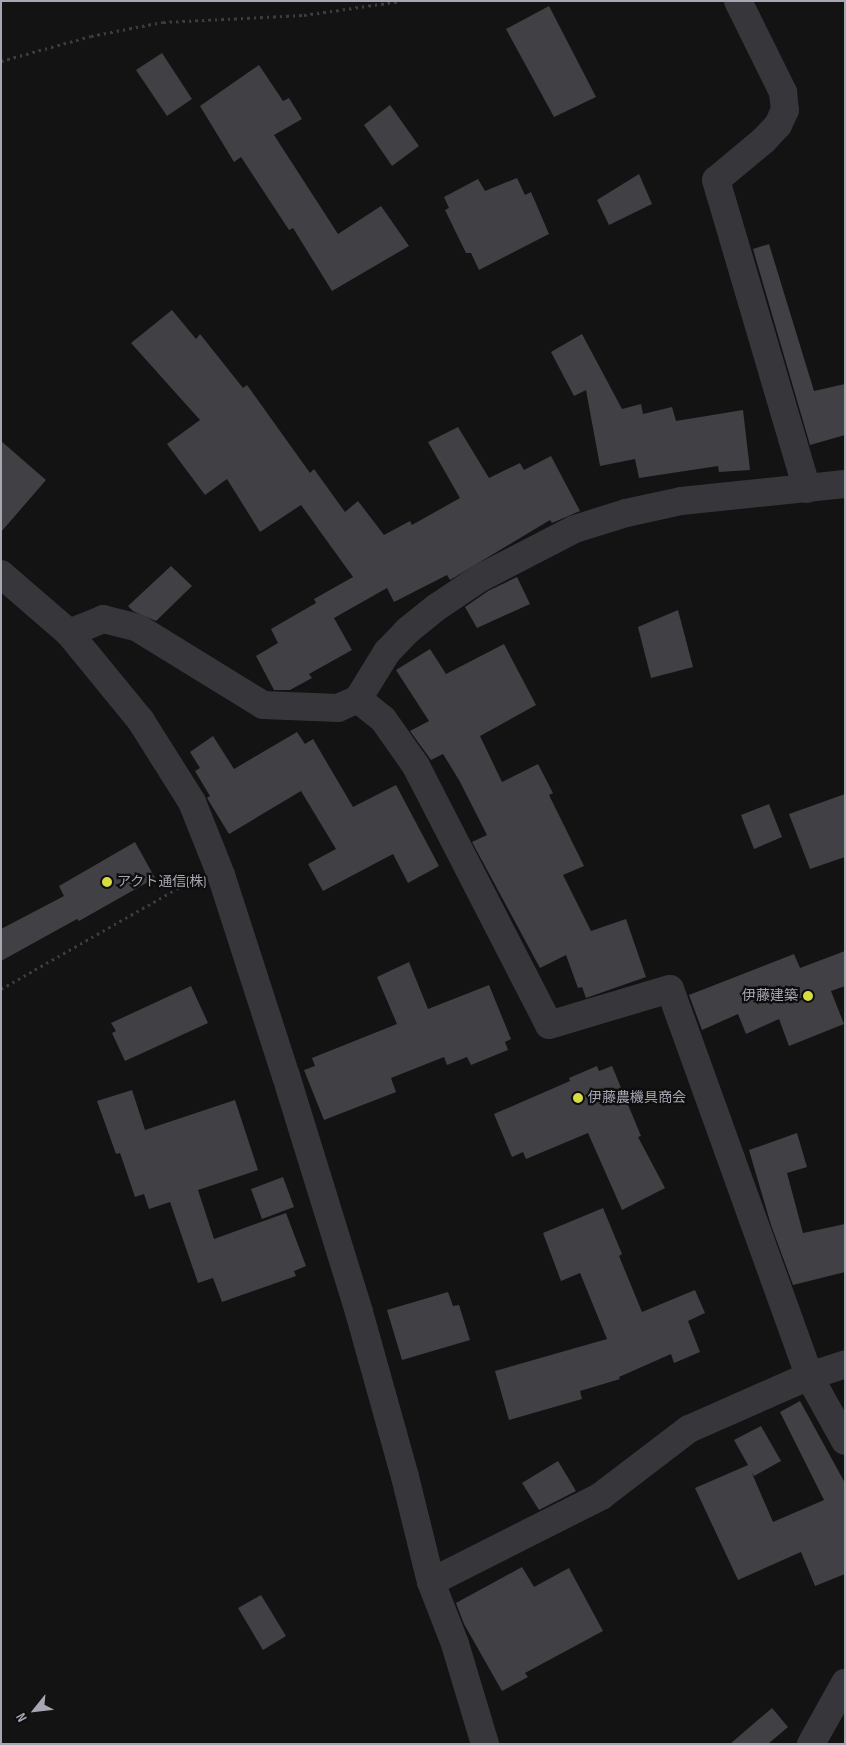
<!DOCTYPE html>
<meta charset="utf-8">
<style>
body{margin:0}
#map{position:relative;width:846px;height:1745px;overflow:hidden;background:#131314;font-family:"Sofia Sans Condensed","Noto Sans JP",sans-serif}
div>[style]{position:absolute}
.building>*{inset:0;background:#414044}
.path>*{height:3px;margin-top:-1.5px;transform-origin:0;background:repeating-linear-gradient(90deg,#3d3c41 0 2.5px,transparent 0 6.5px)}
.minor>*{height:28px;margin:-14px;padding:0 14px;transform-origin:14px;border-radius:14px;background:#37363b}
.dots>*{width:14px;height:14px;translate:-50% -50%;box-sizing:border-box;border:2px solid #0e0e0f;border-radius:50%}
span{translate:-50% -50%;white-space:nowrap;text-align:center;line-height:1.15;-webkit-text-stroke:4.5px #0e0e0f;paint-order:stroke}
.poi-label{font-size:14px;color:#a7a6b3}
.left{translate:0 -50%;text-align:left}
.right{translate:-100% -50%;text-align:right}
.frame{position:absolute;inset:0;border:2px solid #a7a6b3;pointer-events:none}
.north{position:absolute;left:10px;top:1685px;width:50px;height:50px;-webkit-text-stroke:4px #0e0e0f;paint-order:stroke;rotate:241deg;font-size:14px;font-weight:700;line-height:20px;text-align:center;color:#a7a6b3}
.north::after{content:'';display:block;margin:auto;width:18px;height:22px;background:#a7a6b3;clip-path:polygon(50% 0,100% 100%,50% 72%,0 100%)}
</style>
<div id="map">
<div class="building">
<div style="clip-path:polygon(549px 6px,596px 97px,554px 117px,506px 29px)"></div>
<div style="clip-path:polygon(162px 53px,192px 99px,167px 116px,136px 70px)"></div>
<div style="clip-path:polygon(259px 65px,283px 101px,289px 98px,302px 119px,274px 135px,338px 234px,381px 206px,409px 246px,332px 291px,293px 228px,289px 230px,241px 157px,234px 162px,200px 106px)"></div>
<div style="clip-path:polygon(390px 105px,419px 146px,392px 166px,364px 125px)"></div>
<div style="clip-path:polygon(639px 174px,652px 204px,609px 225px,597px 200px)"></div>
<div style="clip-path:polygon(517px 178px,525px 195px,531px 192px,549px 234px,479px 270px,471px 253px,466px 253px,445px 210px,449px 208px,444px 197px,478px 179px,485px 191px)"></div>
<div style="clip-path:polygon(769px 244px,814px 391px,845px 384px,845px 435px,810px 445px,753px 249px)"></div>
<div style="clip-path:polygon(172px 310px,196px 339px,200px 334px,243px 388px,247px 385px,310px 473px,314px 469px,345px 512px,358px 501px,384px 535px,410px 521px,412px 525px,460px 498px,428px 442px,458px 427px,489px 478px,520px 463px,524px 470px,551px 456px,580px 511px,552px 523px,550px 520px,450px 580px,447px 575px,394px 602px,387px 588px,334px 618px,352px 650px,309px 674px,312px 678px,290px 690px,274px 690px,256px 656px,278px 643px,271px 629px,316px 603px,314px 599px,353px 577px,301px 505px,260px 532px,227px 479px,205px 495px,167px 444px,200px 420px,131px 343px)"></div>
<div style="clip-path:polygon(582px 334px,622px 409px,641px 404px,643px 414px,672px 407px,676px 421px,743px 410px,750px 470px,719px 472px,718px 466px,639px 478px,635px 459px,600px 466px,586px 390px,574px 396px,551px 352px)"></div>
<div style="clip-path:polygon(1px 441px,46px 480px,1px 532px)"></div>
<div style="clip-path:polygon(171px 566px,192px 586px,156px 621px,133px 611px,128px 606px)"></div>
<div style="clip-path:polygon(517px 577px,530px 604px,477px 628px,465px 607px,488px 591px)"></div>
<div style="clip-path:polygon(678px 610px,693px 667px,651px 678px,638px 627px)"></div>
<div style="clip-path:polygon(504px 644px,536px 705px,480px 736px,502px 782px,538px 764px,553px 793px,549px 795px,584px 866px,563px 875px,591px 931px,626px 919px,646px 977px,586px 998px,582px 987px,578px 988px,566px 955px,540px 968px,472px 842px,487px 835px,459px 780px,443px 754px,431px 760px,410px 731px,429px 721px,396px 670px,430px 649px,446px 674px)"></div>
<div style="clip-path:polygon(297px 732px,305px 744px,313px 739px,353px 807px,396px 785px,439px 866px,408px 883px,393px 854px,323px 891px,308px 864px,336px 849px,301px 791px,229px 834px,207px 798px,210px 796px,195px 771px,200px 768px,190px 752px,213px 736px,234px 769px)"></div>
<div style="clip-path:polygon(845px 794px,845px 857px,810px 869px,789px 814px)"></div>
<div style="clip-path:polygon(769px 804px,782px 837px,754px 849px,741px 815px)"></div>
<div style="clip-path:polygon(135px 842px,155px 878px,79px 921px,77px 919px,1px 961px,1px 929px,64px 896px,59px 886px)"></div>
<div style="clip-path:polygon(845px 951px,845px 986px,831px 991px,844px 1024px,789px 1046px,779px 1019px,746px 1034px,738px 1014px,702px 1030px,689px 995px,794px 954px,800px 968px)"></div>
<div style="clip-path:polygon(409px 962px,428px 1009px,489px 985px,511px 1039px,505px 1042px,508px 1050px,471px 1065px,467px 1057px,447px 1065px,444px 1057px,391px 1078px,396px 1092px,324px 1120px,304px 1070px,315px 1066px,312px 1058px,397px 1024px,377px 977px)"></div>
<div style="clip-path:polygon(191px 986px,208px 1023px,125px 1061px,112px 1033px,116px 1031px,111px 1023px)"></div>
<div style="clip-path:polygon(597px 1066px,599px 1071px,612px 1066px,641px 1136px,638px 1137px,665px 1188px,622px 1210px,588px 1133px,526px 1159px,523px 1152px,512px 1157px,494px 1114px,570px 1081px,569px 1078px)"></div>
<div style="clip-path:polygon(132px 1090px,145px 1130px,235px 1100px,258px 1170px,198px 1190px,214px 1239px,286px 1213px,306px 1266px,294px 1271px,296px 1276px,222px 1302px,213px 1278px,198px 1283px,170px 1202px,149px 1209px,144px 1194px,135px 1197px,120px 1153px,116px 1154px,97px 1101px)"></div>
<div style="clip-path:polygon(797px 1133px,807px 1167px,787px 1173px,803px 1233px,845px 1224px,845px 1272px,793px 1285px,771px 1225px,749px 1150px)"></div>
<div style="clip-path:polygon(283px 1177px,294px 1207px,262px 1219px,251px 1189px)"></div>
<div style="clip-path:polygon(603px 1208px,622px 1254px,619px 1256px,642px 1312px,695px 1290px,705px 1313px,688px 1321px,700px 1352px,674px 1363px,671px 1354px,619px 1377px,620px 1379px,580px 1391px,582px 1399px,509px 1420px,495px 1371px,607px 1339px,580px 1273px,561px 1281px,543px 1233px)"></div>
<div style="clip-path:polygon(448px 1292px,453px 1306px,459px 1305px,470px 1340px,402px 1360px,387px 1310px)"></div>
<div style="clip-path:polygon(800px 1401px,845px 1483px,845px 1574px,815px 1586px,801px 1552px,738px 1580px,695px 1488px,748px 1465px,734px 1440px,761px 1426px,781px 1461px,754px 1476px,751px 1471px,773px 1522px,824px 1500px,780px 1412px)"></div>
<div style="clip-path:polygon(558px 1461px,576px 1491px,539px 1510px,522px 1483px)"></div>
<div style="clip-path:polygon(522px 1567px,534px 1587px,569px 1568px,603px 1631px,525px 1673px,528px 1677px,502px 1691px,464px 1624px,456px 1603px)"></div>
<div style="clip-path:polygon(261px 1595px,286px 1636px,263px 1650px,238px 1608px)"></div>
<div style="clip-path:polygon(772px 1708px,788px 1727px,768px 1744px,730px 1744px)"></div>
</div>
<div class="path">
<div style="left:1px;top:61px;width:93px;rotate:-15.5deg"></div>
<div style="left:91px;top:36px;width:73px;rotate:-11deg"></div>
<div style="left:163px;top:22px;width:141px;rotate:-2.8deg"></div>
<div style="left:304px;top:15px;width:98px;rotate:-8.2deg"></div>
<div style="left:1px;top:989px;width:218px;rotate:-29.7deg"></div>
</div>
<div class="minor">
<div style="left:738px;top:1px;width:102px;rotate:63.7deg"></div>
<div style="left:783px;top:92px;width:18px;rotate:84deg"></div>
<div style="left:785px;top:110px;width:17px;rotate:115deg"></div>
<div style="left:778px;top:125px;width:21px;rotate:133deg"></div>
<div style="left:764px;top:140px;width:62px;rotate:140.2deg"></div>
<div style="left:716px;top:180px;width:322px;rotate:73.6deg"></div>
<div style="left:1px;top:574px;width:90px;rotate:40.9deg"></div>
<div style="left:69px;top:633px;width:114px;rotate:50.7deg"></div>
<div style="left:141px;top:721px;width:96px;rotate:57.8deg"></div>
<div style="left:192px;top:802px;width:79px;rotate:68.3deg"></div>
<div style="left:221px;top:875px;width:211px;rotate:72.1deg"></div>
<div style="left:286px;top:1076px;width:247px;rotate:72.8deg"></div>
<div style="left:359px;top:1312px;width:171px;rotate:74.4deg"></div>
<div style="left:405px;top:1477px;width:108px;rotate:76.1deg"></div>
<div style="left:431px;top:1582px;width:66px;rotate:68.8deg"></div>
<div style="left:455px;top:1644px;width:104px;rotate:73.3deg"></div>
<div style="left:69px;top:633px;width:37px;rotate:-22deg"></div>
<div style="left:103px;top:619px;width:36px;rotate:14deg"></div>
<div style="left:138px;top:628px;width:147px;rotate:31.6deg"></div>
<div style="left:263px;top:705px;width:75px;rotate:2.3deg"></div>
<div style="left:338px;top:708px;width:22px;rotate:-24deg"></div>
<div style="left:358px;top:699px;width:55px;rotate:-58.3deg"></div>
<div style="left:387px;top:652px;width:29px;rotate:-46deg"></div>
<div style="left:407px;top:631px;width:38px;rotate:-39deg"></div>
<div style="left:437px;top:607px;width:52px;rotate:-34deg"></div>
<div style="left:480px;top:578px;width:107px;rotate:-27.3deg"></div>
<div style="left:575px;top:529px;width:53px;rotate:-17.4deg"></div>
<div style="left:626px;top:513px;width:56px;rotate:-12.3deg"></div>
<div style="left:681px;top:501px;width:165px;rotate:-5.9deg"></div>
<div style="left:358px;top:699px;width:32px;rotate:39deg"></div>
<div style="left:383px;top:719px;width:57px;rotate:54.9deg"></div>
<div style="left:416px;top:766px;width:291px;rotate:62.8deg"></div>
<div style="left:549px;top:1025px;width:126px;rotate:-16.6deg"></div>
<div style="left:670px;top:989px;width:411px;rotate:70.2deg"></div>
<div style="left:809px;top:1376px;width:74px;rotate:61deg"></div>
<div style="left:431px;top:1582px;width:191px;rotate:-26.8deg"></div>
<div style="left:601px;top:1496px;width:111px;rotate:-37.3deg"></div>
<div style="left:689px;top:1429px;width:131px;rotate:-23.8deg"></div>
<div style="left:809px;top:1376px;width:38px;rotate:-18deg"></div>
<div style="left:811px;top:1744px;width:70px;rotate:-60.9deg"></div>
</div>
<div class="dots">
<div style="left:107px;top:882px;background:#d8dc43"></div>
<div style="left:808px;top:996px;background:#d8dc43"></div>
<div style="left:578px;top:1098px;background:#d8dc43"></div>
</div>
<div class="poi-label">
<span class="left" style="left:117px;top:882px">アクト通信(株)</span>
<span class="right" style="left:798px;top:996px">伊藤建築</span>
<span class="left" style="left:588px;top:1098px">伊藤農機具商会</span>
</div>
<div class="frame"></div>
<div class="north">N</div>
</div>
